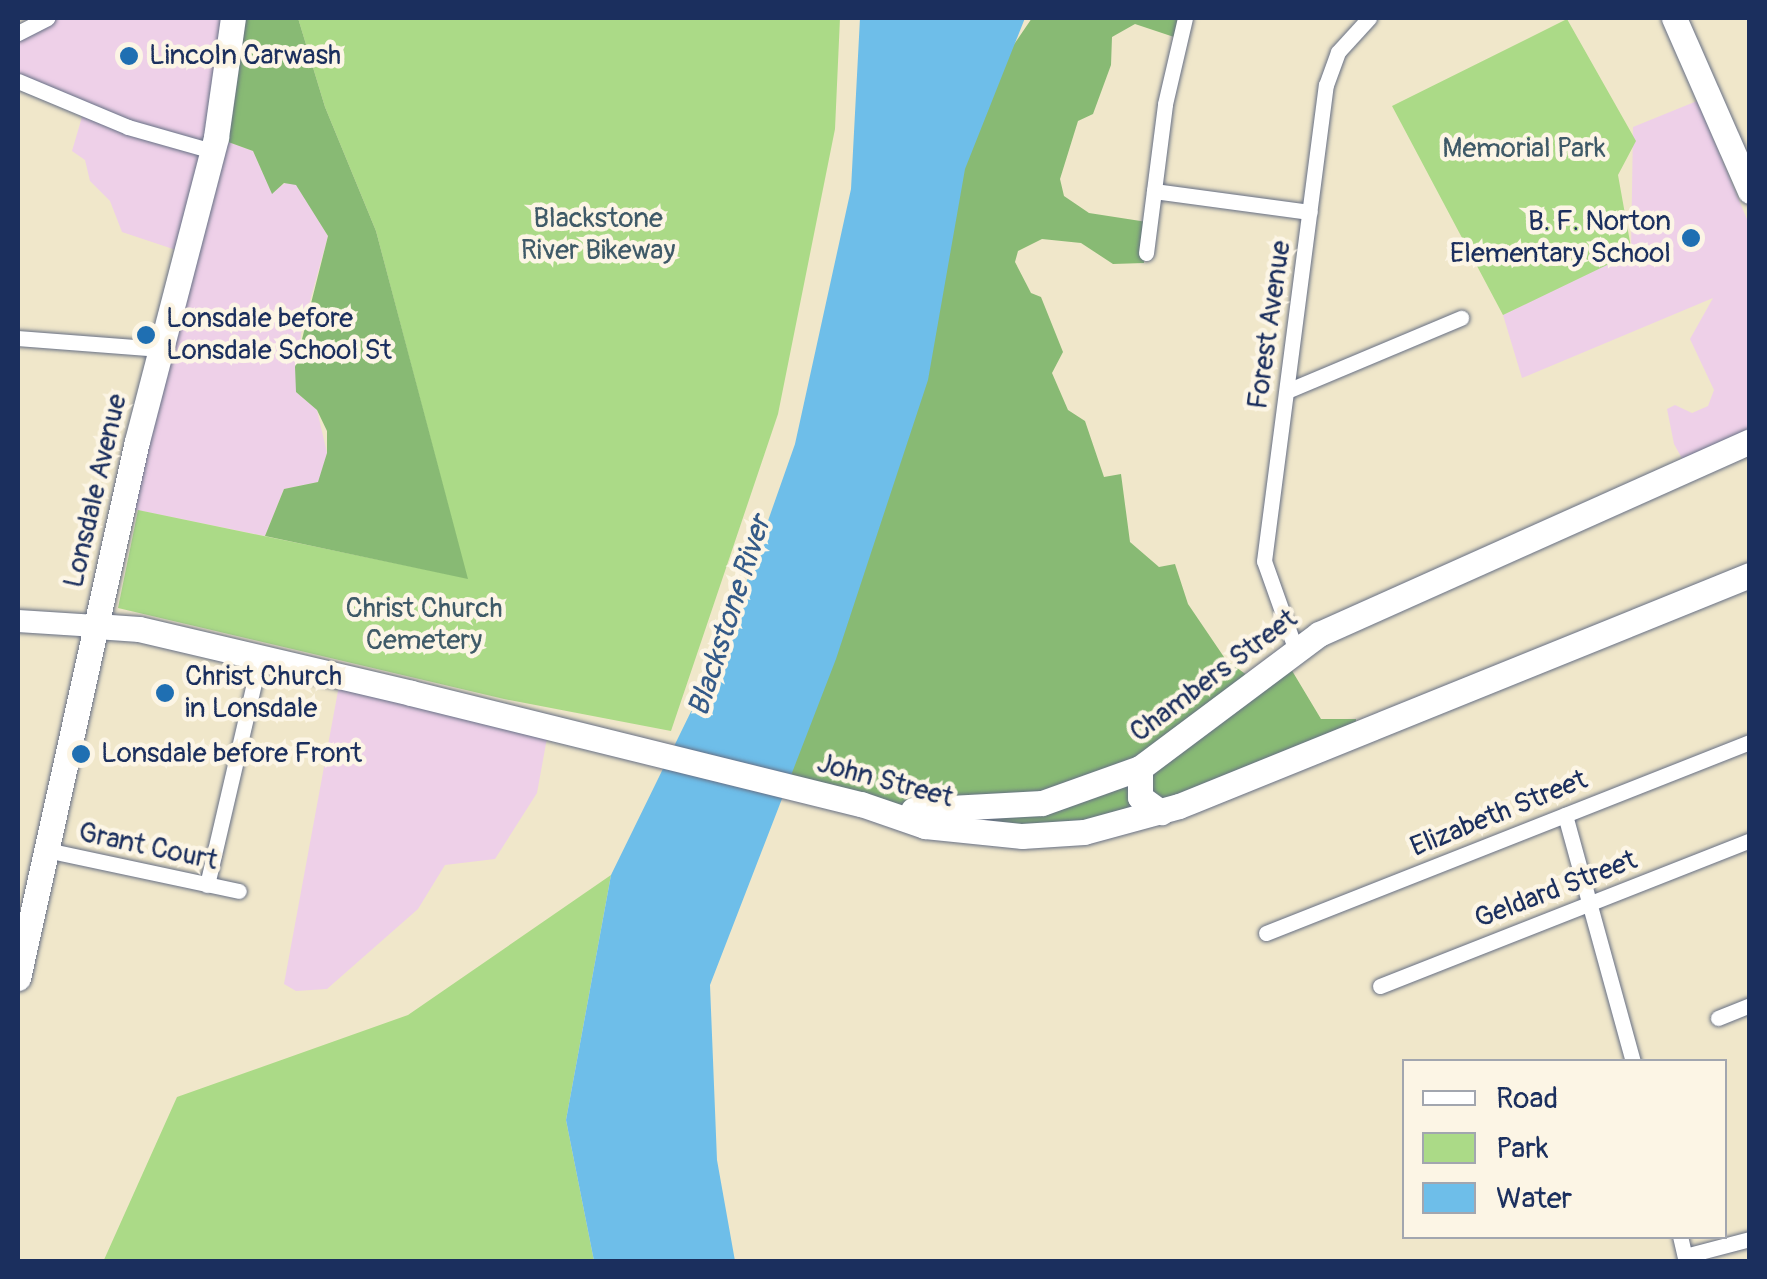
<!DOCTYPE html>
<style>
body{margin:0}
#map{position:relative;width:1767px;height:1279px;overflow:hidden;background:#f0e7ca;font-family:Pangolin,sans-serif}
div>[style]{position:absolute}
.built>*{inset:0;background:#eed0e8}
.green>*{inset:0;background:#abda87}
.forest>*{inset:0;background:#88ba74}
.water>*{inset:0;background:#6ebee9}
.roads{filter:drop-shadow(0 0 2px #666f84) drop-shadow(0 0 2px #666f84)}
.minor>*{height:15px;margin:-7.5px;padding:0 7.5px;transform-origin:7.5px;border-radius:7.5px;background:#fff}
.secondary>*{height:22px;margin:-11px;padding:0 11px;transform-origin:11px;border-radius:11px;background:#fff}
.primary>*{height:25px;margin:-12.5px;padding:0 12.5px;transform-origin:12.5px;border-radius:12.5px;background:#fff}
.dots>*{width:28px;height:28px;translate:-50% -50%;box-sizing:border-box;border:5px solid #fcf5e5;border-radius:50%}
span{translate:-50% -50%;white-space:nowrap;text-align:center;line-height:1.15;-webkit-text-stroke:9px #fcf5e5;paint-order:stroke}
.poi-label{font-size:28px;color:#1b2f5e}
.left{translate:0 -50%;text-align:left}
.right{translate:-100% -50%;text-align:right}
.park-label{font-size:28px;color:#3f5a68}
.street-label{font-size:28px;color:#1b2f5e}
.water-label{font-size:30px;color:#345a88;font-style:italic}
.frame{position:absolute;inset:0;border:20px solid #1b2f5e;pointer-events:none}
.legend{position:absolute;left:1402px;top:1059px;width:325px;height:180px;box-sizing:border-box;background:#fcf5e5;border:2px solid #a2a6af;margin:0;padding:12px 18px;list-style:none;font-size:30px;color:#1b2f5e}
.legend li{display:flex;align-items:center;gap:20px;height:50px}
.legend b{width:50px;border:2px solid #a2a6af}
</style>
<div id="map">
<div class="built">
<div style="clip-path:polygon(30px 18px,234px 18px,220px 139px,253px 151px,272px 193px,285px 183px,296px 184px,328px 236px,301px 334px,296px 392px,317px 410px,327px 453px,319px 482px,284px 489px,265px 536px,127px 508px,185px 253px,122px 232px,110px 201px,90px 181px,85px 160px,72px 151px,84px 110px,18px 78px,18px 33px)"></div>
<div style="clip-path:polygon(1697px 101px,1749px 224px,1749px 446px,1690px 473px,1674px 444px,1667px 409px,1675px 405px,1692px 413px,1708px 406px,1714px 390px,1690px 339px,1713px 298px,1522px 378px,1503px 315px,1631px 253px,1633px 127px)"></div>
<div style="clip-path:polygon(340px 680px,547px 738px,537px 793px,495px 859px,445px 865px,418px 909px,327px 989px,296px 991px,284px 984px)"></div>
</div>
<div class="green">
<div style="clip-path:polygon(298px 18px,840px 18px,835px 129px,778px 414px,671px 731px,504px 699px,118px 608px,138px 510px,467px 578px,376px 231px,325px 107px)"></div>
<div style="clip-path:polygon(1567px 19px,1636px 141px,1618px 175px,1632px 253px,1503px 315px,1392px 106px)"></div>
<div style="clip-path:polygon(611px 875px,566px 1120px,594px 1261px,103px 1262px,177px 1097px,408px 1015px)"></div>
</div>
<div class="forest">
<div style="clip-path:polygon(234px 18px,298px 18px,325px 107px,376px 231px,468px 579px,265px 536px,284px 489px,318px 482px,327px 453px,327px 431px,317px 410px,296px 392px,295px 367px,328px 236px,296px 185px,284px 183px,272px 194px,253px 151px,220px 139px)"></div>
<div style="clip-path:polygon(1032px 18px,1186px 18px,1180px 39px,1135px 24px,1112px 37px,1111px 65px,1093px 114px,1078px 121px,1060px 179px,1064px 196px,1089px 213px,1147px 222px,1144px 263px,1113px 264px,1081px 243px,1042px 239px,1018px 251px,1015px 262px,1031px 293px,1041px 297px,1063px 352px,1052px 373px,1068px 410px,1085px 421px,1104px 477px,1121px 474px,1130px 542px,1159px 567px,1175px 564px,1188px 604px,1226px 660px,1251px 678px,1285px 659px,1321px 719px,1356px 719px,1356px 729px,1167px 808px,1012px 833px,785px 787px,953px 134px)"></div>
</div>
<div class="water">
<div style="clip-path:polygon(860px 18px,1025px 18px,965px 169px,928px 380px,836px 659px,710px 985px,717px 1160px,735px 1261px,594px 1261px,566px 1120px,611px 875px,726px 640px,795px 444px,851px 189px)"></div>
</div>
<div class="roads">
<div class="minor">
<div style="left:18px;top:33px;width:33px;rotate:-27deg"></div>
<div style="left:18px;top:81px;width:119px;rotate:22.7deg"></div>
<div style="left:128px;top:127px;width:87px;rotate:15.9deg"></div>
<div style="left:1154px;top:191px;width:157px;rotate:7.7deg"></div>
<div style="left:1146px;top:253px;width:150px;rotate:-82.7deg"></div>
<div style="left:1165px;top:104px;width:88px;rotate:-76.9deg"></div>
<div style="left:18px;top:338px;width:142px;rotate:4.4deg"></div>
<div style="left:1287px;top:391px;width:189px;rotate:-22.8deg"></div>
<div style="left:1295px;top:648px;width:92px;rotate:-109.6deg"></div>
<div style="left:1264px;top:561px;width:480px;rotate:-82.6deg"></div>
<div style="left:1326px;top:85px;width:35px;rotate:-70deg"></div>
<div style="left:1338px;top:52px;width:46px;rotate:-47.6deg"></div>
<div style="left:1565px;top:815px;width:256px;rotate:74.6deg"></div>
<div style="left:46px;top:850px;width:197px;rotate:12deg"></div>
<div style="left:207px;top:885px;width:233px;rotate:-76.9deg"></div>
<div style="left:1266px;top:933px;width:520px;rotate:-21.54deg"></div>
<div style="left:1380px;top:986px;width:398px;rotate:-21.5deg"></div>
<div style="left:1718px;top:1018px;width:35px;rotate:-22deg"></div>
<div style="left:1680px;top:1236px;width:27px;rotate:77deg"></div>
<div style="left:1685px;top:1256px;width:67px;rotate:-14.7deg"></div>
</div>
<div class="secondary">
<div style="left:18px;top:621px;width:78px;rotate:3.7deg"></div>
</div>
<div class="primary">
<div style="left:1674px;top:18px;width:189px;rotate:66.3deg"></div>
<div style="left:96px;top:626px;width:43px;rotate:4deg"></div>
<div style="left:139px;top:629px;width:279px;rotate:13.2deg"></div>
<div style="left:411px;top:693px;width:463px;rotate:13.9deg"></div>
<div style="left:861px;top:804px;width:68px;rotate:19deg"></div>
<div style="left:925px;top:826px;width:98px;rotate:5.9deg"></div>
<div style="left:1022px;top:836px;width:62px;rotate:-3.7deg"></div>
<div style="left:1084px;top:832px;width:98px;rotate:-15.3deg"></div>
<div style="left:1179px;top:806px;width:616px;rotate:-22.03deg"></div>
<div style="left:1140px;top:768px;width:29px;rotate:90deg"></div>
<div style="left:1140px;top:797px;width:26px;rotate:36deg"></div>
<div style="left:913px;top:810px;width:129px;rotate:-3.1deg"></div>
<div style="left:1042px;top:803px;width:104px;rotate:-19.7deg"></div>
<div style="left:1140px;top:768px;width:224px;rotate:-36.8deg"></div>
<div style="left:1319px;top:634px;width:472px;rotate:-24.1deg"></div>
<div style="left:18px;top:978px;width:550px;rotate:-77.51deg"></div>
<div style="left:137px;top:441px;width:314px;rotate:-75.4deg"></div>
<div style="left:216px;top:137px;width:120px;rotate:-81.9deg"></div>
</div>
</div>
<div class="dots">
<div style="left:129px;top:56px;background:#1f6fb2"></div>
<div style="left:1691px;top:238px;background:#1f6fb2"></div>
<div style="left:146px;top:335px;background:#1f6fb2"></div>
<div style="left:165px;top:693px;background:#1f6fb2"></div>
<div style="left:81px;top:754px;background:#1f6fb2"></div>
</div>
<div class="poi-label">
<span class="left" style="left:149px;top:56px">Lincoln Carwash</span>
<span class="right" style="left:1671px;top:238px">B. F. Norton<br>Elementary School</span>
<span class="left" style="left:166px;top:335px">Lonsdale before<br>Lonsdale School St</span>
<span class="left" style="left:185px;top:693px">Christ Church<br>in Lonsdale</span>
<span class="left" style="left:101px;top:754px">Lonsdale before Front</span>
</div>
<div class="park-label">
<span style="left:1524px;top:149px">Memorial Park</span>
<span style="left:598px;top:235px">Blackstone<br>River Bikeway</span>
<span style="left:424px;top:625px">Christ Church<br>Cemetery</span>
</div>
<div class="street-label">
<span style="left:1270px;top:325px;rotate:-82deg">Forest Avenue</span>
<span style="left:96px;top:491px;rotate:-77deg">Lonsdale Avenue</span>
<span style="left:1214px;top:676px;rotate:-37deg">Chambers Street</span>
<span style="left:885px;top:781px;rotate:15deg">John Street</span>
<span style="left:1499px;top:814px;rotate:-22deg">Elizabeth Street</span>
<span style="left:148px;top:847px;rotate:12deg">Grant Court</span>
<span style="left:1556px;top:890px;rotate:-21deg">Geldard Street</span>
</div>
<div class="water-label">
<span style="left:730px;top:616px;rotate:-72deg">Blackstone River</span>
</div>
<div class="frame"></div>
<ul class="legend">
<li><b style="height:12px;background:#fff"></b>Road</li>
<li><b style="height:28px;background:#abda87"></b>Park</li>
<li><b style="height:28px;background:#6ebee9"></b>Water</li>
</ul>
</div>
